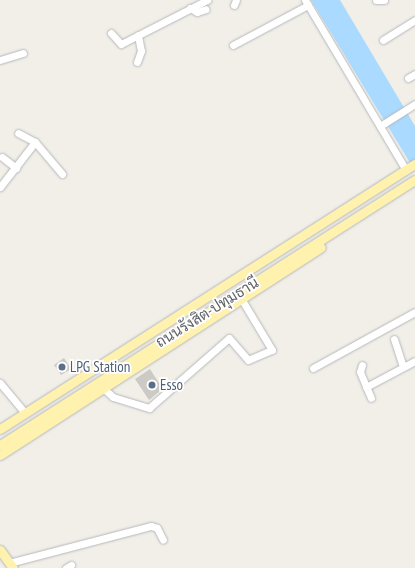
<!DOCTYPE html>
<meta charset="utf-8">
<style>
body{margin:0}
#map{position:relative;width:415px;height:568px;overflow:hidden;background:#f1efe8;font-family:"PT Sans Narrow",Sarabun,sans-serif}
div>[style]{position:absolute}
.water>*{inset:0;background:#aadaff}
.building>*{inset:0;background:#cccac5}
.roads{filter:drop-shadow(0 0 1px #b5b8bc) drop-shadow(0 0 1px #b5b8bc)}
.minor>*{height:7px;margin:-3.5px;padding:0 3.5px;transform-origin:3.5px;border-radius:3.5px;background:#fff}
.major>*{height:9px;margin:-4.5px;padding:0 4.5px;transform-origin:4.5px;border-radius:4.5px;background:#fff2af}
.dots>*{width:11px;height:11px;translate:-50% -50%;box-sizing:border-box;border:2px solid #fff;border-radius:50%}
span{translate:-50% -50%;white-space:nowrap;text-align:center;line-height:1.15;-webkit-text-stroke:3.5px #fff;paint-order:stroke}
.street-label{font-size:15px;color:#5f6368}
.service-label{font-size:15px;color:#4e5e75}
.left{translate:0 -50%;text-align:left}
</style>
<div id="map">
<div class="water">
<div style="clip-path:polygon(311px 0,340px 0,415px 126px,415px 171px)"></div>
</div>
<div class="building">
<div style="clip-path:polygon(64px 358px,71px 369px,61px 375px,54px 365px)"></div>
<div style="clip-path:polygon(150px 369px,159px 383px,162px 380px,166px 386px,149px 400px,135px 379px)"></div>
</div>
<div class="roads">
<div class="minor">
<div style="left:305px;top:0;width:198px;rotate:59.3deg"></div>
<div style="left:376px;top:0;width:8px"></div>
<div style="left:234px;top:5px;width:5px;rotate:-68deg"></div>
<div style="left:190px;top:8px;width:8px;rotate:30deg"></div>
<div style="left:197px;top:12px;width:9px;rotate:-18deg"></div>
<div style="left:111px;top:33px;width:15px;rotate:48deg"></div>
<div style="left:121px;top:44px;width:97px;rotate:-27.1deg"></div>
<div style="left:383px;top:40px;width:38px;rotate:-32deg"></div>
<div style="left:233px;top:45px;width:85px;rotate:-28.1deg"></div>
<div style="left:0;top:60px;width:24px;rotate:-17deg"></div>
<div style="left:137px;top:62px;width:12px;rotate:-70deg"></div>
<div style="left:141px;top:51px;width:16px;rotate:-101deg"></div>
<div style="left:408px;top:78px;width:8px;rotate:-30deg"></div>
<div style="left:380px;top:126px;width:41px;rotate:-32.2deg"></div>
<div style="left:35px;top:142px;width:42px;rotate:49.8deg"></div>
<div style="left:2px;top:157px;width:18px;rotate:38deg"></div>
<div style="left:0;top:187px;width:57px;rotate:-52.1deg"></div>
<div style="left:35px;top:142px;width:19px;rotate:-152deg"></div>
<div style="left:394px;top:339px;width:29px;rotate:72deg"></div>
<div style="left:362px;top:365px;width:7px;rotate:106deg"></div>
<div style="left:360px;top:372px;width:28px;rotate:67deg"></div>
<div style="left:313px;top:368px;width:116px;rotate:-28.8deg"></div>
<div style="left:0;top:383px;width:39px;rotate:50deg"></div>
<div style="left:366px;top:387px;width:55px;rotate:-28deg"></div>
<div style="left:103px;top:388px;width:13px;rotate:42deg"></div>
<div style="left:113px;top:397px;width:38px;rotate:17deg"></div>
<div style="left:149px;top:408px;width:106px;rotate:-41.2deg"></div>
<div style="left:229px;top:338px;width:29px;rotate:49deg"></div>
<div style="left:248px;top:360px;width:26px;rotate:-23deg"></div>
<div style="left:272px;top:350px;width:58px;rotate:-121deg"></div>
<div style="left:9px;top:563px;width:147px;rotate:-14.6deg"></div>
<div style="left:151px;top:526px;width:6px;rotate:18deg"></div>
<div style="left:157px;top:528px;width:13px;rotate:63deg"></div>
<div style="left:66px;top:568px;width:6px;rotate:-31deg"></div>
</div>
<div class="major">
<div style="left:0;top:429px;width:492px;rotate:-32.6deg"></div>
<div style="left:0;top:445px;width:492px;rotate:-32.6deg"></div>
<div style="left:0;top:455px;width:382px;rotate:-32.9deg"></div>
<div style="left:0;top:550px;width:22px;rotate:54deg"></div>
</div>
</div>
<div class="dots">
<div style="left:62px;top:367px;background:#5c6f8a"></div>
<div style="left:152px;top:385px;background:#5c6f8a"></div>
</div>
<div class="street-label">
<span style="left:207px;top:312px;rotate:-32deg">ถนนรังสิต-ปทุมธานี</span>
</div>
<div class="service-label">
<span class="left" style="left:70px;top:367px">LPG Station</span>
<span class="left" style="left:160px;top:385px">Esso</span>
</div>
</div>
